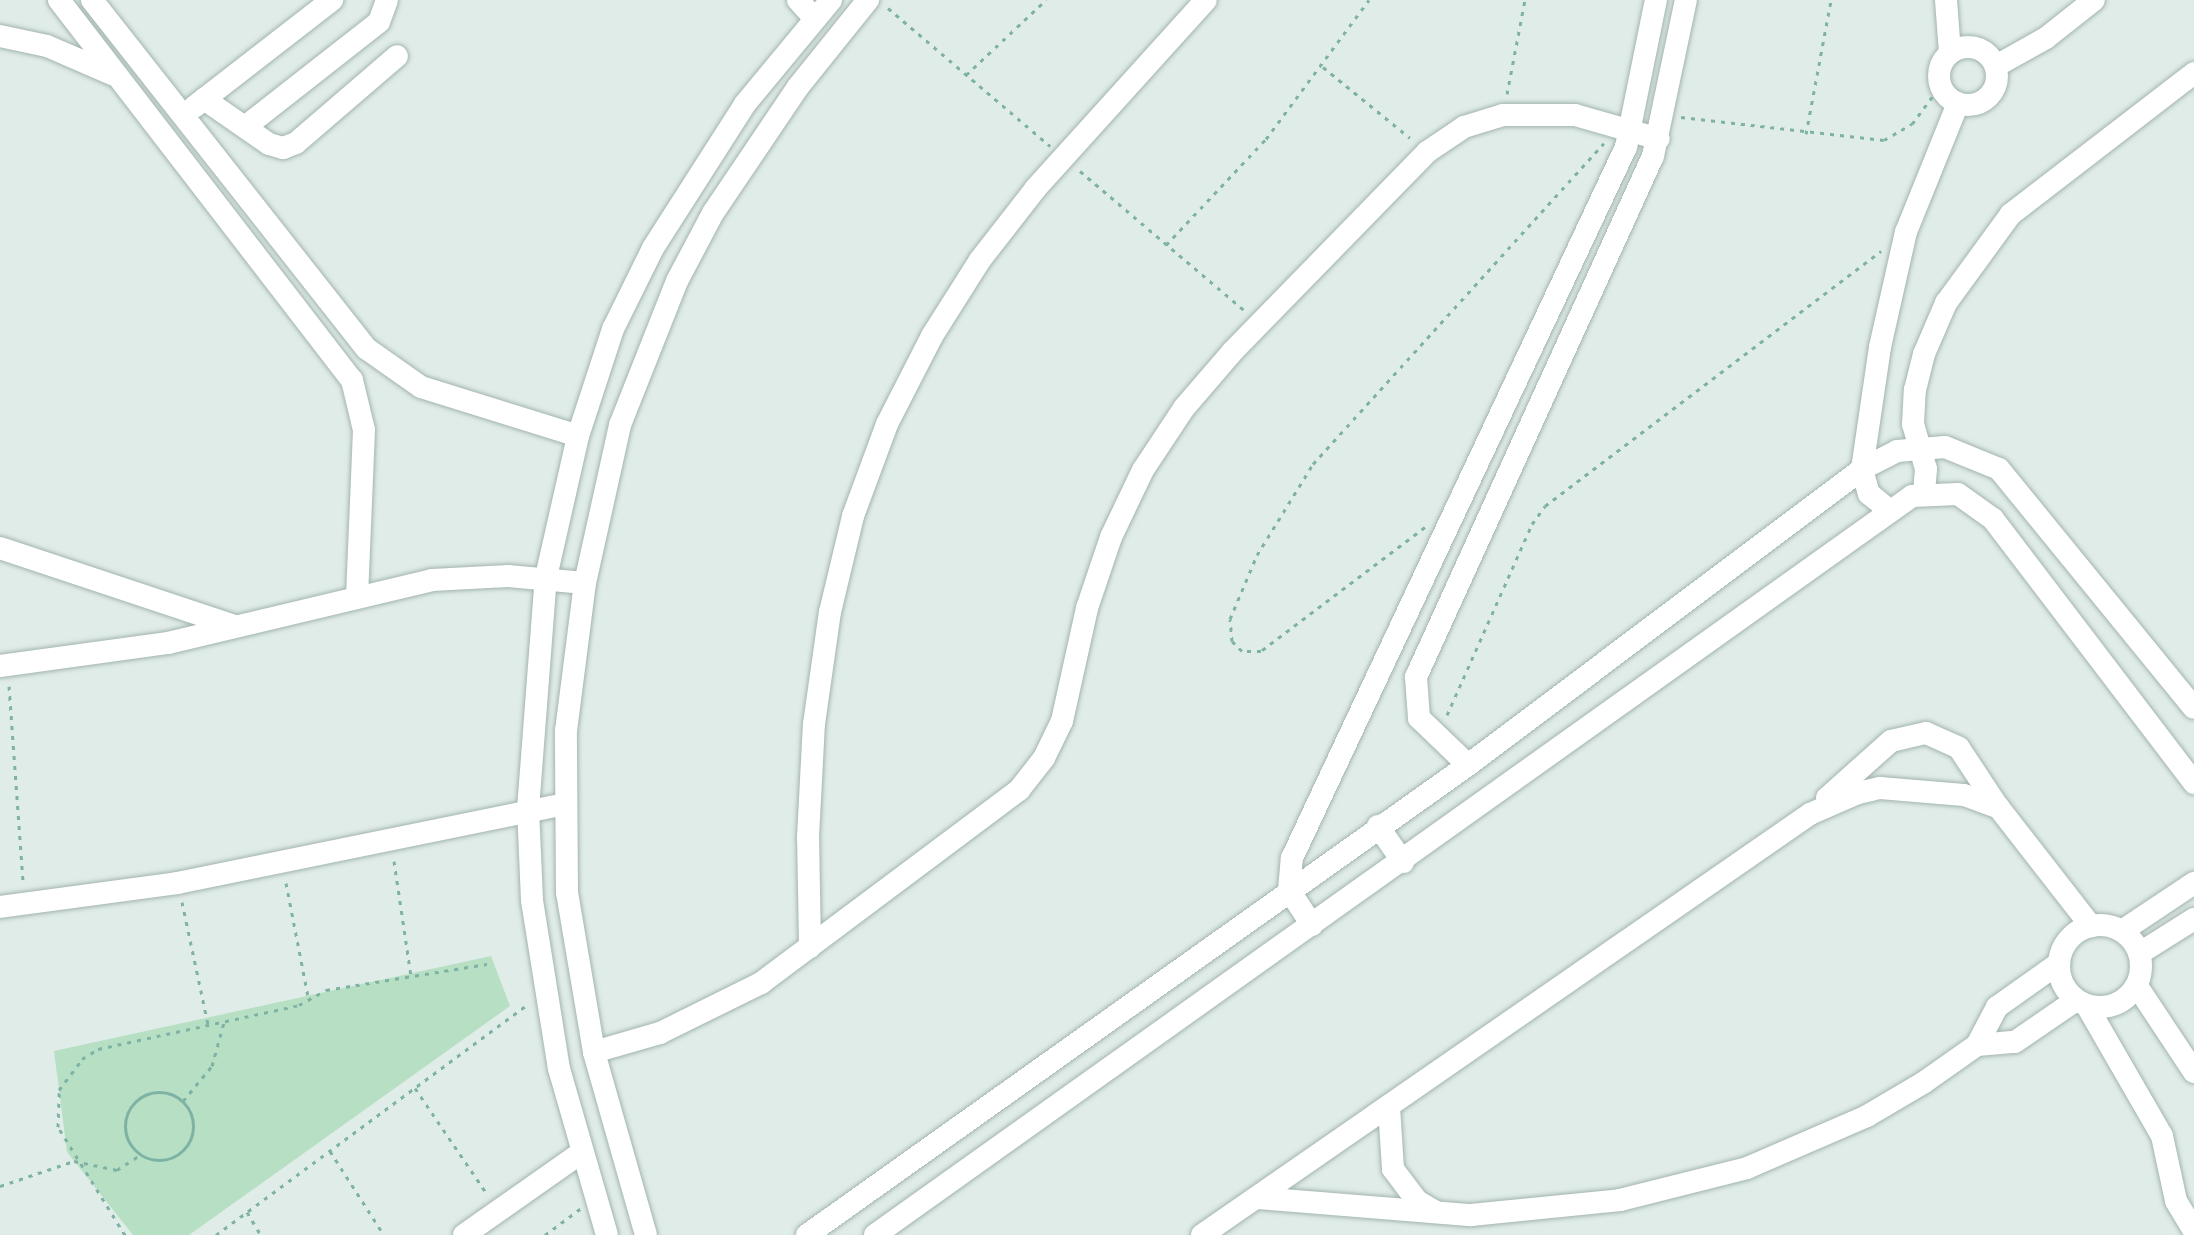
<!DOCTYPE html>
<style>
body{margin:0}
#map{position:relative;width:2194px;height:1235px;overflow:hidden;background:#e0ece7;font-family:"Space Grotesk",sans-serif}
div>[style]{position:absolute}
.green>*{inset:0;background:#b7dfc4}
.path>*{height:3px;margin-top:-1.5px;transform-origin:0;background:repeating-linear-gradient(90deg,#7eb2a4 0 4px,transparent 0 10px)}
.path>.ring{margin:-1.5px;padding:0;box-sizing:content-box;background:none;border:3px solid #7eb2a4;border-radius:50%}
.roads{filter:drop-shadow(0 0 2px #a2b4af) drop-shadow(0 0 2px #a2b4af)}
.minor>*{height:22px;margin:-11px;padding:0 11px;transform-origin:11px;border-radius:11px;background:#fff}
.minor>.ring{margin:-11px;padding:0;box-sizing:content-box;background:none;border:22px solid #fff;border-radius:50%}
span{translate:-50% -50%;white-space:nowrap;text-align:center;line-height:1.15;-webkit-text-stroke:6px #f1f8f5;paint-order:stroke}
</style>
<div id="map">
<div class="green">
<div style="clip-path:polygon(491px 956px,510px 1006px,189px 1235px,133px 1235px,67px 1152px,54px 1051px)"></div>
</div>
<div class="path">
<div style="left:888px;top:8px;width:213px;rotate:40.4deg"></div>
<div style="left:1323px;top:67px;width:112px;rotate:39.2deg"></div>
<div style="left:966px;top:75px;width:110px;rotate:-43.2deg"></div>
<div style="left:1507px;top:94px;width:96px;rotate:-79.2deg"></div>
<div style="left:1681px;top:117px;width:204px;rotate:6.5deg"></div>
<div style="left:1884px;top:140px;width:32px;rotate:-30deg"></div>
<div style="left:1912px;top:124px;width:49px;rotate:-53.4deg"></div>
<div style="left:1806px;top:134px;width:136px;rotate:-79.4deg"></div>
<div style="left:1080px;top:171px;width:216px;rotate:40.3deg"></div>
<div style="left:1166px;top:245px;width:146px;rotate:-46.7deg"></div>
<div style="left:1266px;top:139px;width:173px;rotate:-53.5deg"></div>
<div style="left:1425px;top:527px;width:206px;rotate:142.9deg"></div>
<div style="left:1261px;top:651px;width:19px;rotate:180deg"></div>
<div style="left:1242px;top:651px;width:14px;rotate:-135deg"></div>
<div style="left:1232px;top:641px;width:22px;rotate:-95deg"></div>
<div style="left:1230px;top:619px;width:69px;rotate:-67.1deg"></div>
<div style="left:1257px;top:555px;width:107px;rotate:-58.4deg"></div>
<div style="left:1313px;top:464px;width:433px;rotate:-47.8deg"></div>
<div style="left:9px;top:686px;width:196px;rotate:85.9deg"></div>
<div style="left:1447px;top:715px;width:209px;rotate:-66deg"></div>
<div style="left:1532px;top:524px;width:22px;rotate:-54deg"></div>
<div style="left:1545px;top:506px;width:422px;rotate:-37.2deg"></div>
<div style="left:394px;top:861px;width:116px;rotate:81.6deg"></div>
<div style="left:286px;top:883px;width:120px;rotate:79deg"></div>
<div style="left:182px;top:902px;width:125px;rotate:78deg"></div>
<div style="left:415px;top:1088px;width:128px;rotate:55.8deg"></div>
<div class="ring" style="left:125px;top:1092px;width:65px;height:65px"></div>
<div style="left:183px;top:1101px;width:45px;rotate:-50.4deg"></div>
<div style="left:212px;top:1066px;width:46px;rotate:-74.7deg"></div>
<div style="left:330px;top:1151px;width:100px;rotate:57.3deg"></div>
<div style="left:0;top:1186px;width:78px;rotate:-18.7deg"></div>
<div style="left:74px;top:1161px;width:44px;rotate:11.8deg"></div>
<div style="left:117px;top:1170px;width:27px;rotate:-33deg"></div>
<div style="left:247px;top:1212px;width:27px;rotate:59deg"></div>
<div style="left:125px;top:1235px;width:127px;rotate:-121.8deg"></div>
<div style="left:58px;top:1127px;width:37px;rotate:-88deg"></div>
<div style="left:59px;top:1090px;width:39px;rotate:-53deg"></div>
<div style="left:82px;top:1059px;width:19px;rotate:-32deg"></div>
<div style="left:98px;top:1049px;width:206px;rotate:-12.3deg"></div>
<div style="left:299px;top:1005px;width:31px;rotate:-29deg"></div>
<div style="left:326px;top:990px;width:163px;rotate:-9.2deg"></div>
<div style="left:216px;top:1235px;width:388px;rotate:-36.5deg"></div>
<div style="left:545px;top:1235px;width:44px;rotate:-36.6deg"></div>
</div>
<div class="roads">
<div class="minor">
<div style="left:59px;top:0;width:480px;rotate:52.4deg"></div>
<div style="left:352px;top:380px;width:51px;rotate:76.5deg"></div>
<div style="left:364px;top:430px;width:165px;rotate:92.4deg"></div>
<div style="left:92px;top:0;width:444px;rotate:51.8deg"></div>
<div style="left:367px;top:349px;width:66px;rotate:35.1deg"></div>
<div style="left:421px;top:387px;width:164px;rotate:17.3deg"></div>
<div style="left:798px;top:0;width:25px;rotate:48deg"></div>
<div style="left:1946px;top:0;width:53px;rotate:85.7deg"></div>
<div style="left:0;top:36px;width:48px;rotate:12deg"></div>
<div style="left:47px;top:46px;width:71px;rotate:23.3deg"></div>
<div class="ring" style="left:1939px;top:47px;width:36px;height:36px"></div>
<div style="left:1996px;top:66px;width:57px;rotate:-29.2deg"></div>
<div style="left:2046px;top:38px;width:61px;rotate:-38.4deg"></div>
<div style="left:204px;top:99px;width:79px;rotate:34.7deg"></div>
<div style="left:269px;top:144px;width:15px;rotate:16deg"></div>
<div style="left:283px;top:148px;width:14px;rotate:-21deg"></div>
<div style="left:296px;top:143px;width:133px;rotate:-40.7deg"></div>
<div style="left:194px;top:107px;width:175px;rotate:-37.8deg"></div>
<div style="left:245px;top:127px;width:170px;rotate:-38.1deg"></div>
<div style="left:379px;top:22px;width:23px;rotate:-70deg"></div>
<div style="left:1924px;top:492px;width:23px;rotate:-85deg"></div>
<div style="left:1926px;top:469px;width:47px;rotate:-106.1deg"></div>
<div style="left:1913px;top:424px;width:34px;rotate:-87deg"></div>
<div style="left:1915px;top:390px;width:37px;rotate:-76deg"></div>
<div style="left:1924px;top:354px;width:56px;rotate:-66.7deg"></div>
<div style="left:1946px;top:303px;width:110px;rotate:-53.9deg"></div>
<div style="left:2011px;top:214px;width:231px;rotate:-37.6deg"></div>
<div style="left:1889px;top:510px;width:26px;rotate:-141deg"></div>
<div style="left:1869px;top:494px;width:26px;rotate:-106deg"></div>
<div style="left:1862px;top:469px;width:123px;rotate:-81.6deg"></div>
<div style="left:1880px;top:347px;width:118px;rotate:-77.3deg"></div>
<div style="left:1906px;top:232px;width:139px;rotate:-68deg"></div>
<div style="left:0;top:548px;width:247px;rotate:18.4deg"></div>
<div style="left:0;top:666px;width:170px;rotate:-7.8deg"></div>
<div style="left:168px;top:643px;width:271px;rotate:-13.4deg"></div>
<div style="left:432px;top:580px;width:76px;rotate:-3deg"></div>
<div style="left:508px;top:576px;width:77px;rotate:5.2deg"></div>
<div style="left:1468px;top:765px;width:68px;rotate:-136.2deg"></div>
<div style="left:1419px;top:718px;width:41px;rotate:-94.2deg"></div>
<div style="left:1416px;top:677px;width:572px;rotate:-65.54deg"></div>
<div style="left:1653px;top:156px;width:159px;rotate:-78.1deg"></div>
<div style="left:1827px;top:798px;width:86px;rotate:-41.7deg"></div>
<div style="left:1891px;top:741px;width:36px;rotate:-13deg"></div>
<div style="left:1926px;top:733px;width:36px;rotate:24deg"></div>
<div style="left:1959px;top:748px;width:71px;rotate:56.5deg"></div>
<div style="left:1378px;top:826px;width:44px;rotate:55.2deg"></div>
<div style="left:0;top:907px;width:179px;rotate:-7.7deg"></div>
<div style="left:177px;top:883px;width:395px;rotate:-11.5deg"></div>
<div class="ring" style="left:2059px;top:925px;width:60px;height:60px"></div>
<div style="left:1312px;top:925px;width:42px;rotate:-123.3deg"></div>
<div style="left:1289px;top:890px;width:32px;rotate:-85deg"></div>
<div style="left:1292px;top:858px;width:786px;rotate:-64.84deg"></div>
<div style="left:1626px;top:147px;width:150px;rotate:-78.5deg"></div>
<div style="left:2122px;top:931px;width:87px;rotate:-33.7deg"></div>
<div style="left:810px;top:947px;width:110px;rotate:-91deg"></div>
<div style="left:808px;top:837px;width:113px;rotate:-87deg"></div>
<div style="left:814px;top:724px;width:113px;rotate:-81.9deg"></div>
<div style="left:830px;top:612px;width:99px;rotate:-76.5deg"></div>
<div style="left:853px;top:516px;width:98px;rotate:-69.7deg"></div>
<div style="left:887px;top:424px;width:99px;rotate:-62.9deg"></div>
<div style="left:932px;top:336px;width:90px;rotate:-57.7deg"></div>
<div style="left:980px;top:260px;width:91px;rotate:-52.1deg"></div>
<div style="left:1036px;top:188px;width:253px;rotate:-47.9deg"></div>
<div style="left:2140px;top:953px;width:64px;rotate:-32.2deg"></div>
<div style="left:2137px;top:986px;width:103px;rotate:56.5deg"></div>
<div style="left:2087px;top:1006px;width:150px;rotate:60deg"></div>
<div style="left:2162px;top:1136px;width:66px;rotate:77.8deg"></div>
<div style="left:2176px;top:1201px;width:35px;rotate:59deg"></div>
<div style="left:1977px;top:1045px;width:38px;rotate:-5deg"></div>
<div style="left:2015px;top:1042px;width:74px;rotate:-34.5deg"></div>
<div style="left:594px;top:1052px;width:69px;rotate:-16.1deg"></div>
<div style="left:660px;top:1033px;width:113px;rotate:-26.3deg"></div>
<div style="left:761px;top:983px;width:322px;rotate:-36.8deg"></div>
<div style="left:1019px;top:790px;width:41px;rotate:-52deg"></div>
<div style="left:1044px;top:758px;width:41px;rotate:-64.1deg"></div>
<div style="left:1062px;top:721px;width:116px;rotate:-77.5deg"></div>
<div style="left:1087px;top:608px;width:75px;rotate:-71.3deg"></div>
<div style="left:1111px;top:537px;width:74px;rotate:-64.5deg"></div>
<div style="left:1143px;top:470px;width:74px;rotate:-56.5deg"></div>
<div style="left:1184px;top:408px;width:75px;rotate:-49.3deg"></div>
<div style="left:1233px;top:351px;width:278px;rotate:-45.7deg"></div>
<div style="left:1427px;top:152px;width:45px;rotate:-34deg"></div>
<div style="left:1464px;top:127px;width:41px;rotate:-17.1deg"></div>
<div style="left:1503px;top:115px;width:72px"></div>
<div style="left:1575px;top:115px;width:87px;rotate:15.9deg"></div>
<div style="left:1389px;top:1107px;width:62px;rotate:86.3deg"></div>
<div style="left:1393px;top:1169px;width:40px;rotate:53deg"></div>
<div style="left:1417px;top:1201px;width:20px;rotate:30deg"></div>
<div style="left:1258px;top:1198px;width:214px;rotate:4.6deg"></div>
<div style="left:1471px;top:1215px;width:150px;rotate:-5.7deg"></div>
<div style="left:1620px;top:1200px;width:131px;rotate:-14.1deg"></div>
<div style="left:1747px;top:1168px;width:131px;rotate:-23.4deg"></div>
<div style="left:1867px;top:1116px;width:65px;rotate:-30.5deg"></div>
<div style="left:1923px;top:1083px;width:66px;rotate:-35.1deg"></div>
<div style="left:1977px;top:1045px;width:43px;rotate:-62.2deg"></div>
<div style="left:1997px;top:1007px;width:76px;rotate:-35.4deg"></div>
<div style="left:464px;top:1235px;width:144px;rotate:-35.1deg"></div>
<div style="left:607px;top:1235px;width:173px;rotate:-106.1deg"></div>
<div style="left:559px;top:1069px;width:171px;rotate:-99.1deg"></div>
<div style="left:532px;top:900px;width:91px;rotate:-92.5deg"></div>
<div style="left:528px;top:809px;width:233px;rotate:-85.6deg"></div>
<div style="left:546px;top:577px;width:145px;rotate:-77.2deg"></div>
<div style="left:578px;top:436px;width:113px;rotate:-71.9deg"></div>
<div style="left:613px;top:329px;width:90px;rotate:-63.7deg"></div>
<div style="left:653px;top:248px;width:171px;rotate:-57.4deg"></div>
<div style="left:745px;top:104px;width:135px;rotate:-50.4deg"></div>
<div style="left:646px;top:1235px;width:190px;rotate:-105.9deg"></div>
<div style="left:594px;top:1052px;width:161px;rotate:-99.6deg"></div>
<div style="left:567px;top:893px;width:162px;rotate:-90.4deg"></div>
<div style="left:566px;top:731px;width:149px;rotate:-82.7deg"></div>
<div style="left:585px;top:583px;width:162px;rotate:-77.5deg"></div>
<div style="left:620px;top:425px;width:155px;rotate:-68.4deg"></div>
<div style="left:677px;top:281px;width:77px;rotate:-62.1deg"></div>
<div style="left:713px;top:213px;width:152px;rotate:-56deg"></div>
<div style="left:798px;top:87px;width:112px;rotate:-51.2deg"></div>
<div style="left:807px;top:1235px;width:811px;rotate:-35.41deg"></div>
<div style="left:1468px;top:765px;width:493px;rotate:-36.9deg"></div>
<div style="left:1862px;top:469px;width:39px;rotate:-27deg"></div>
<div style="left:1897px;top:451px;width:48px;rotate:-4.8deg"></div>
<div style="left:1945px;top:447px;width:58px;rotate:22.2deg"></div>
<div style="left:1999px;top:469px;width:308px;rotate:50.8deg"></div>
<div style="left:875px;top:1235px;width:1273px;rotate:-35.47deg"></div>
<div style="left:1912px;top:496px;width:46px;rotate:-2.5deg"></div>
<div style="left:1958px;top:494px;width:43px;rotate:35.5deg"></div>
<div style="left:1993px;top:519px;width:332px;rotate:52.7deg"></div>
<div style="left:1202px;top:1235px;width:740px;rotate:-34.7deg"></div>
<div style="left:1810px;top:814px;width:52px;rotate:-23.6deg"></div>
<div style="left:1858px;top:793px;width:23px;rotate:-13deg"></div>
<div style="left:1880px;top:788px;width:84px;rotate:4.8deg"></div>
<div style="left:1964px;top:795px;width:37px;rotate:20deg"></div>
<div style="left:1999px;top:808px;width:150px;rotate:52.1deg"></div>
</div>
</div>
</div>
